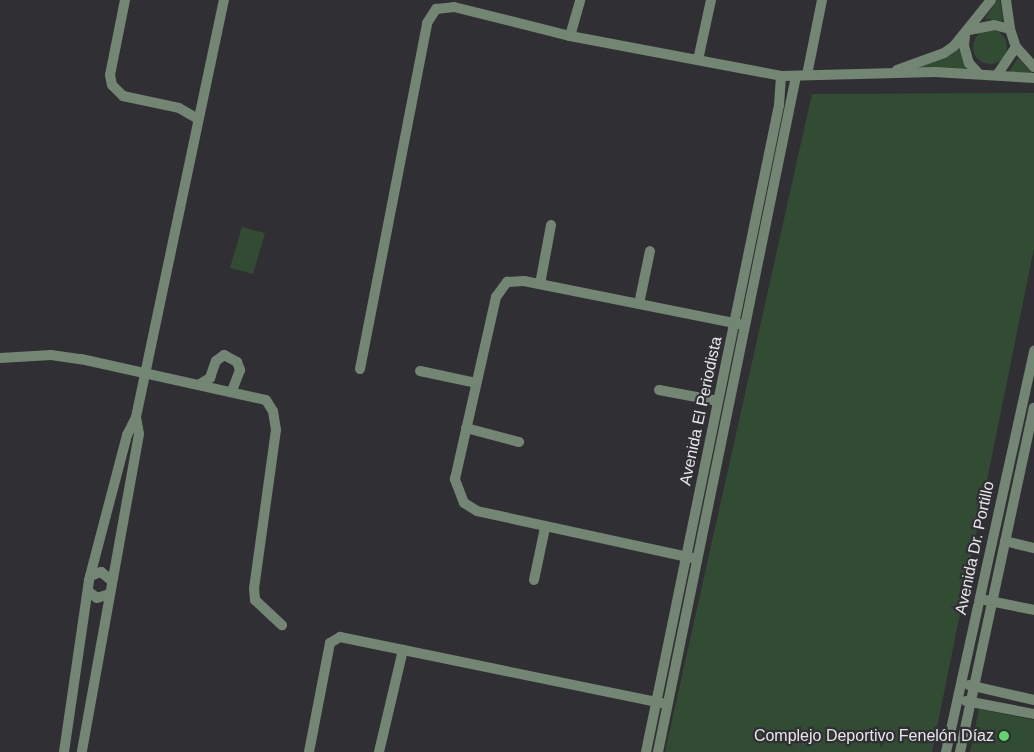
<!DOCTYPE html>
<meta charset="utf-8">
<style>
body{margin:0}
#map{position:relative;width:1034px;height:752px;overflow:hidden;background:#303034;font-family:Helvetica,sans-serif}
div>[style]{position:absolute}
.green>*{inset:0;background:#324c33}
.round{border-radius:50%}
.street>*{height:10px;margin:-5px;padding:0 5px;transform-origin:5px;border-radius:5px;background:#738673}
.dots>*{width:14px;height:14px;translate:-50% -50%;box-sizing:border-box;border:2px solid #303034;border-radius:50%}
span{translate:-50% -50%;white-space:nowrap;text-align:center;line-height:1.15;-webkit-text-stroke:4.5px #303034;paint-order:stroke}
.street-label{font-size:16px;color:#e7e7e9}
.poi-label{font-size:16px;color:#e7e7e9}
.right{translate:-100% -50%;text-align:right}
</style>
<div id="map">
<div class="green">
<div style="clip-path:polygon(997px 0,1000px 0,1003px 21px,985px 19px)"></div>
<div class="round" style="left:973px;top:30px;width:34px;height:34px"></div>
<div style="clip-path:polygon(959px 49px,968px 70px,909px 70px)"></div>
<div style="clip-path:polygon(1018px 58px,1033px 74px,1009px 72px)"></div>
<div style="clip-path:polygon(1034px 93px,1034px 248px,932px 752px,665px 752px,812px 94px)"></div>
<div style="clip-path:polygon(242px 227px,265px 233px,253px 274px,230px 268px)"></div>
<div style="clip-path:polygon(979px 709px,1034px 720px,1034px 752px,970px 752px)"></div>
</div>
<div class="street">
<div style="left:125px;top:0;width:76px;rotate:101.3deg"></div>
<div style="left:110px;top:75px;width:10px;rotate:79deg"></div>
<div style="left:112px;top:85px;width:16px;rotate:45deg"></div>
<div style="left:123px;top:96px;width:57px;rotate:12.1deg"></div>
<div style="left:179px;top:108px;width:22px;rotate:30deg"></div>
<div style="left:1006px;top:0;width:29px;rotate:82deg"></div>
<div style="left:1010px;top:29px;width:19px;rotate:72deg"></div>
<div style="left:1016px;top:47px;width:27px;rotate:48deg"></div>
<div style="left:969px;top:30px;width:25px;rotate:-11deg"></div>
<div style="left:994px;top:25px;width:16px;rotate:14deg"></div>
<div style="left:570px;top:36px;width:37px;rotate:-74deg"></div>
<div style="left:965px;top:36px;width:10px;rotate:96deg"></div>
<div style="left:964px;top:46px;width:18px;rotate:74deg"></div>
<div style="left:969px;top:63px;width:15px;rotate:48deg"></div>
<div style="left:698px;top:60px;width:61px;rotate:-77.8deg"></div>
<div style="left:897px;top:70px;width:50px;rotate:-19.9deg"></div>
<div style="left:944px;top:53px;width:12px;rotate:-35deg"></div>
<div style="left:954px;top:46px;width:59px;rotate:-51.2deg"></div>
<div style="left:807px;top:75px;width:76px;rotate:-78.7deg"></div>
<div style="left:997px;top:75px;width:34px;rotate:-56deg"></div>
<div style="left:540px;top:284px;width:60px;rotate:-79.4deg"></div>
<div style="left:639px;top:304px;width:54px;rotate:-78.3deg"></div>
<div style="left:0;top:358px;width:51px;rotate:-3.4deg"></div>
<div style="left:51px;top:355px;width:30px;rotate:8deg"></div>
<div style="left:81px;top:359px;width:189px;rotate:12.5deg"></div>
<div style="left:266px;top:400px;width:13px;rotate:58deg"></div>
<div style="left:273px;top:411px;width:19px;rotate:81deg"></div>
<div style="left:276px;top:430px;width:160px;rotate:97.9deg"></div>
<div style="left:254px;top:588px;width:12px;rotate:85deg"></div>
<div style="left:255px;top:600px;width:37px;rotate:43deg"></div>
<div style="left:360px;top:369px;width:352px;rotate:-79deg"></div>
<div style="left:427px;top:23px;width:17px;rotate:-57deg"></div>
<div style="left:436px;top:9px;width:18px;rotate:-6deg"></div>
<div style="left:454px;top:7px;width:120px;rotate:14deg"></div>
<div style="left:570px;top:36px;width:215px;rotate:10.7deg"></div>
<div style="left:781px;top:76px;width:154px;rotate:-1.5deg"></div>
<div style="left:935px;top:72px;width:99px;rotate:3.5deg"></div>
<div style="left:420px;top:371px;width:57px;rotate:12.1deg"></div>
<div style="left:200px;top:384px;width:12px;rotate:-31deg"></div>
<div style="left:210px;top:378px;width:18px;rotate:-71deg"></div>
<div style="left:216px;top:361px;width:10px;rotate:-37deg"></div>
<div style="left:224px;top:355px;width:15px;rotate:28deg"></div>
<div style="left:237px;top:362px;width:9px;rotate:69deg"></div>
<div style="left:240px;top:370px;width:22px;rotate:111deg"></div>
<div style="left:659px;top:390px;width:60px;rotate:10.6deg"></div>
<div style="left:136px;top:417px;width:426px;rotate:-78.1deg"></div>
<div style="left:466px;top:428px;width:55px;rotate:14.8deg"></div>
<div style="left:1005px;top:541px;width:30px;rotate:14deg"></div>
<div style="left:697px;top:559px;width:225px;rotate:-167.7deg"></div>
<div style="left:477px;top:511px;width:15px;rotate:-148deg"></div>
<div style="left:464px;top:503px;width:26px;rotate:-111deg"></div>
<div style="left:455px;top:479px;width:187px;rotate:-77.3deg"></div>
<div style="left:496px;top:297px;width:19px;rotate:-54deg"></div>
<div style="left:507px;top:282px;width:17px;rotate:-3deg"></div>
<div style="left:524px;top:281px;width:225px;rotate:11.3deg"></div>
<div style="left:90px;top:576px;width:12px;rotate:-20deg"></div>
<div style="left:101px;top:572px;width:14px;rotate:39deg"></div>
<div style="left:534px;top:580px;width:53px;rotate:-78.1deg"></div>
<div style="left:88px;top:591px;width:11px;rotate:38deg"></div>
<div style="left:97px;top:598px;width:13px;rotate:-18deg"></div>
<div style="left:985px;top:600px;width:50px;rotate:11.5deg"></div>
<div style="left:969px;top:685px;width:67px;rotate:13deg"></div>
<div style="left:966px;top:701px;width:69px;rotate:10.8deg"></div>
<div style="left:64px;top:752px;width:174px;rotate:-81.7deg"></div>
<div style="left:89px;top:580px;width:150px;rotate:-75.3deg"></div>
<div style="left:127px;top:435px;width:20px;rotate:-63deg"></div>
<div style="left:136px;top:417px;width:17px;rotate:80deg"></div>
<div style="left:139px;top:434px;width:323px;rotate:100.2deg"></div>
<div style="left:309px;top:752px;width:111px;rotate:-79.1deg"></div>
<div style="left:330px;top:643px;width:12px;rotate:-31deg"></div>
<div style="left:340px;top:637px;width:329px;rotate:11.6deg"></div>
<div style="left:379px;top:752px;width:105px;rotate:-76.8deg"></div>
<div style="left:646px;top:752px;width:661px;rotate:-78.38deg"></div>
<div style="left:779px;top:105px;width:29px;rotate:-86deg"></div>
<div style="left:658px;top:752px;width:690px;rotate:-78.46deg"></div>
<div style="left:946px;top:752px;width:411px;rotate:-77.6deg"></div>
<div style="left:960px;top:752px;width:352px;rotate:-77.9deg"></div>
</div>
<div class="dots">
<div style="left:1004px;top:736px;background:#5fd56b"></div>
</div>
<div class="street-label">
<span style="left:701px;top:411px;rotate:-78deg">Avenida El Periodista</span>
<span style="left:975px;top:548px;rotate:-78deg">Avenida Dr. Portillo</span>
</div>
<div class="poi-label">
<span class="right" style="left:994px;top:736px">Complejo Deportivo Fenelón Díaz</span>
</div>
</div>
